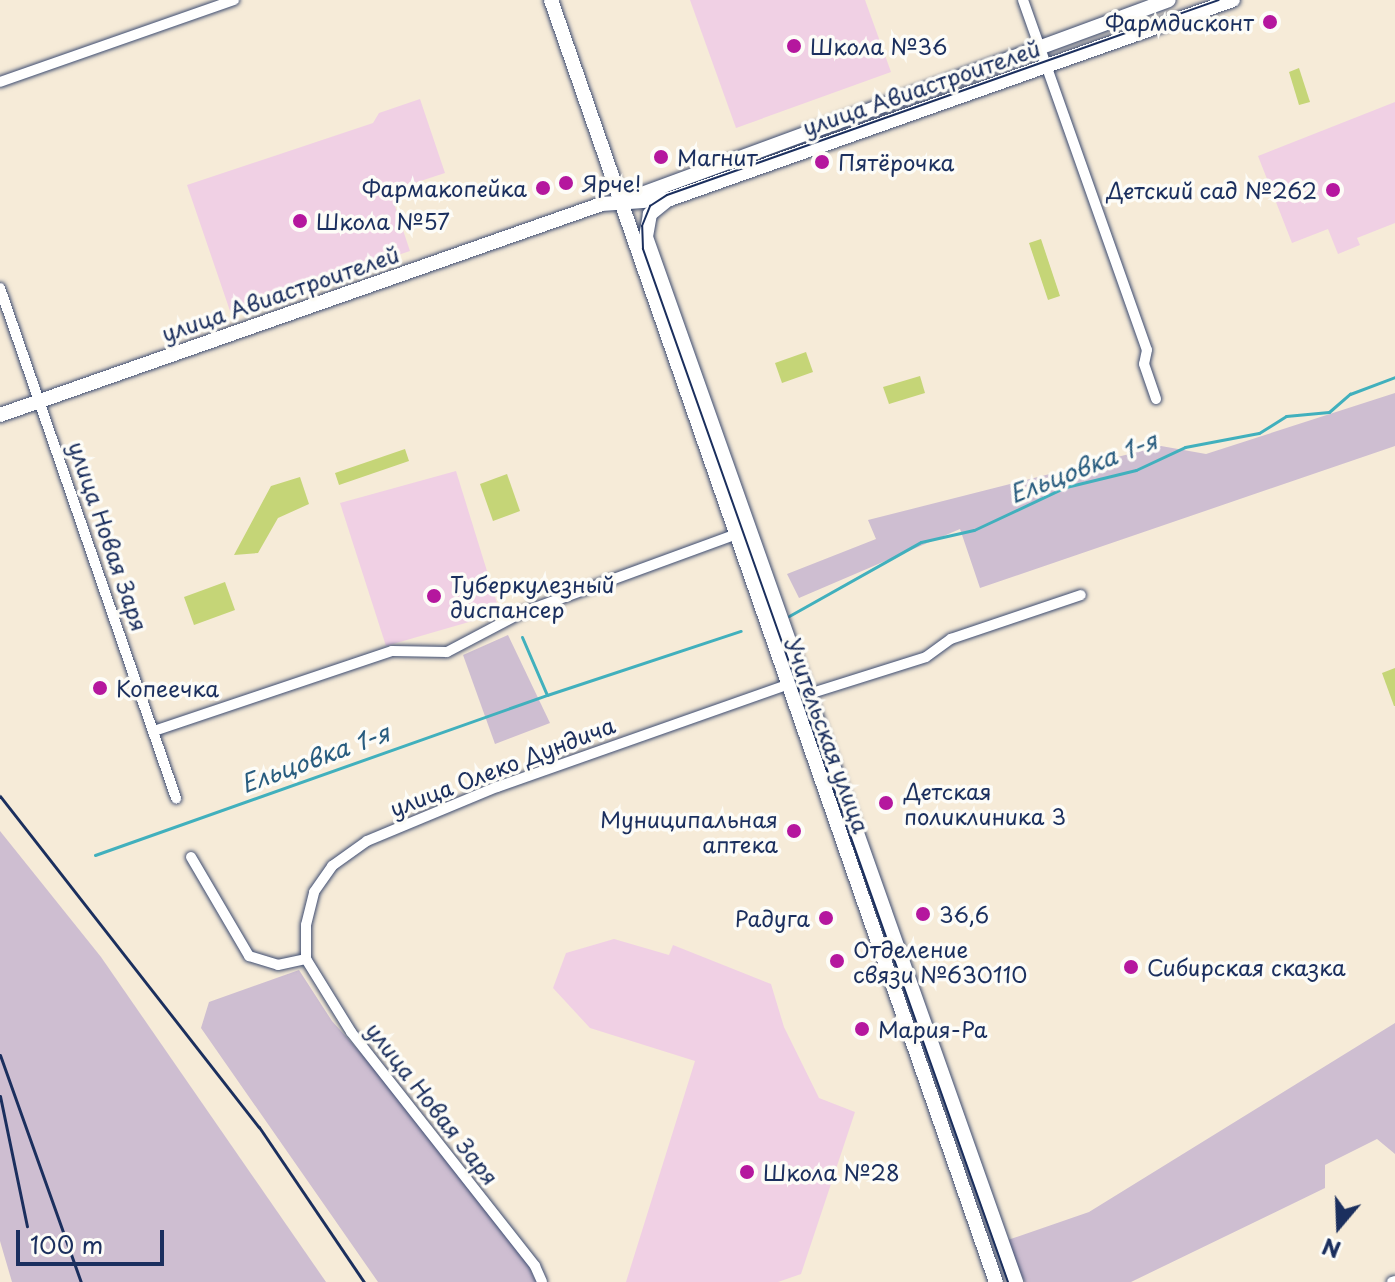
<!DOCTYPE html>
<meta charset="utf-8">
<style>
body{margin:0}
#map{position:relative;width:1395px;height:1282px;overflow:hidden;background:#f6ebd8;font-family:"Playpen Sans",sans-serif}
div>[style]{position:absolute}
.built>*{inset:0;background:#f0d0e4}
.industrial>*{inset:0;background:#cebed1}
.green>*{inset:0;background:#c5d577}
.stream>*{height:3px;margin:-1.5px;padding:0 1.5px;transform-origin:1.5px;border-radius:1.5px;background:#41b0bd}
.roads{filter:drop-shadow(0 0 2px #3c4b70) drop-shadow(0 0 2px #3c4b70)}
.street>*{height:10px;margin:-5px;padding:0 5px;transform-origin:5px;border-radius:5px;background:#fff}
.secondary>*{height:14px;margin:-7px;padding:0 7px;transform-origin:7px;border-radius:7px;background:#fff}
.tram>*{height:2px;margin:-1px;padding:0 1px;transform-origin:1px;border-radius:1px;background:#1b2f5e}
.rail>*{height:3px;margin:-1.5px;padding:0 1.5px;transform-origin:1.5px;border-radius:1.5px;background:#1b2f5e}
.dots>*{width:22px;height:22px;translate:-50% -50%;box-sizing:border-box;border:4px solid #fdfcf7;border-radius:50%}
span{translate:-50% -50%;white-space:nowrap;text-align:center;line-height:1.15;-webkit-text-stroke:7px #fdfcf7;paint-order:stroke}
.poi-label{font-size:22px;color:#1b2f5e}
.right{translate:-100% -50%;text-align:right}
.left{translate:0 -50%;text-align:left}
.street-label{font-size:22px;color:#1b2f5e}
.water-label{font-size:24px;color:#285c7f;font-style:italic}
.north{position:absolute;left:1299px;top:1186px;width:80px;height:80px;-webkit-text-stroke:6px #fdfcf7;paint-order:stroke;rotate:199deg;font-size:22px;font-weight:700;line-height:32px;text-align:center;color:#1b2f5e}
.north::after{content:'';display:block;margin:auto;width:28px;height:36px;background:#1b2f5e;clip-path:polygon(50% 0,100% 100%,50% 72%,0 100%)}
.scale{position:absolute;left:16px;top:1230px;width:148px;height:36px;box-sizing:border-box;border:4px solid #1b2f5e;border-top:0;padding-left:10px;font-size:24px;line-height:28px;white-space:nowrap;color:#1b2f5e;-webkit-text-stroke:6px #fdfcf7;paint-order:stroke}
</style>
<div id="map">
<div class="built">
<div style="clip-path:polygon(690px 0,865px 0,891px 72px,736px 128px)"></div>
<div style="clip-path:polygon(420px 99px,445px 173px,390px 191px,410px 251px,230px 311px,187px 185px,373px 123px,379px 113px)"></div>
<div style="clip-path:polygon(1395px 102px,1395px 223px,1357px 238px,1360px 245px,1338px 254px,1328px 229px,1292px 243px,1258px 156px)"></div>
<div style="clip-path:polygon(456px 471px,500px 613px,386px 646px,340px 503px)"></div>
<div style="clip-path:polygon(614px 939px,669px 955px,673px 945px,771px 984px,784px 1027px,819px 1098px,855px 1112px,801px 1274px,778px 1282px,626px 1282px,695px 1061px,590px 1028px,553px 988px,566px 953px)"></div>
</div>
<div class="industrial">
<div style="clip-path:polygon(1395px 393px,1395px 446px,980px 588px,960px 529px,799px 598px,787px 574px,876px 539px,868px 520px,1161px 446px,1206px 454px)"></div>
<div style="clip-path:polygon(508px 635px,550px 723px,495px 744px,463px 655px)"></div>
<div style="clip-path:polygon(0 831px,101px 957px,326px 1282px,12px 1282px,0 1241px)"></div>
<div style="clip-path:polygon(299px 970px,332px 1021px,433px 1134px,526px 1260px,536px 1282px,378px 1282px,201px 1028px,209px 1002px)"></div>
<div style="clip-path:polygon(1395px 1023px,1395px 1154px,1377px 1139px,1325px 1165px,1325px 1188px,1131px 1282px,1025px 1282px,1005px 1241px,1089px 1212px)"></div>
</div>
<div class="green">
<div style="clip-path:polygon(1299px 68px,1310px 102px,1299px 105px,1289px 72px)"></div>
<div style="clip-path:polygon(1041px 239px,1060px 296px,1048px 300px,1029px 243px)"></div>
<div style="clip-path:polygon(806px 352px,813px 372px,782px 383px,775px 363px)"></div>
<div style="clip-path:polygon(920px 376px,925px 393px,889px 404px,883px 387px)"></div>
<div style="clip-path:polygon(405px 449px,409px 461px,339px 485px,335px 473px)"></div>
<div style="clip-path:polygon(507px 474px,520px 511px,493px 521px,480px 484px)"></div>
<div style="clip-path:polygon(300px 477px,309px 504px,278px 518px,258px 553px,234px 555px,271px 486px)"></div>
<div style="clip-path:polygon(225px 582px,235px 610px,194px 625px,184px 597px)"></div>
<div style="clip-path:polygon(1395px 668px,1395px 706px,1394px 706px,1382px 673px)"></div>
</div>
<div class="stream">
<div style="left:789px;top:616px;width:151px;rotate:-29.3deg"></div>
<div style="left:921px;top:542px;width:54px;rotate:-12.8deg"></div>
<div style="left:974px;top:530px;width:102px;rotate:-25.1deg"></div>
<div style="left:1066px;top:487px;width:72px;rotate:-13.7deg"></div>
<div style="left:1136px;top:470px;width:54px;rotate:-25.1deg"></div>
<div style="left:1185px;top:447px;width:75px;rotate:-10.7deg"></div>
<div style="left:1259px;top:433px;width:32px;rotate:-32deg"></div>
<div style="left:1286px;top:416px;width:43px;rotate:-5.3deg"></div>
<div style="left:1329px;top:412px;width:28px;rotate:-41deg"></div>
<div style="left:1350px;top:394px;width:48px;rotate:-20.7deg"></div>
<div style="left:522px;top:637px;width:63px;rotate:66.7deg"></div>
<div style="left:547px;top:695px;width:204px;rotate:-18.3deg"></div>
<div style="left:95px;top:855px;width:479px;rotate:-19.5deg"></div>
</div>
<div class="roads">
<div class="street">
<div style="left:1023px;top:0;width:371px;rotate:70.5deg"></div>
<div style="left:1147px;top:350px;width:14px;rotate:102deg"></div>
<div style="left:1144px;top:364px;width:37px;rotate:71deg"></div>
<div style="left:0;top:82px;width:248px;rotate:-19.3deg"></div>
<div style="left:0;top:288px;width:540px;rotate:70.96deg"></div>
<div style="left:793px;top:699px;width:139px;rotate:-17.5deg"></div>
<div style="left:926px;top:657px;width:31px;rotate:-36deg"></div>
<div style="left:951px;top:639px;width:137px;rotate:-18.7deg"></div>
<div style="left:154px;top:731px;width:251px;rotate:-18.6deg"></div>
<div style="left:392px;top:651px;width:55px;rotate:1deg"></div>
<div style="left:447px;top:652px;width:84px;rotate:-27.8deg"></div>
<div style="left:521px;top:613px;width:227px;rotate:-20.1deg"></div>
<div style="left:191px;top:857px;width:115px;rotate:59.6deg"></div>
<div style="left:249px;top:956px;width:30px;rotate:17deg"></div>
<div style="left:278px;top:965px;width:29px;rotate:-12deg"></div>
<div style="left:306px;top:959px;width:34px;rotate:-90deg"></div>
<div style="left:306px;top:925px;width:34px;rotate:-76deg"></div>
<div style="left:314px;top:892px;width:32px;rotate:-55deg"></div>
<div style="left:332px;top:866px;width:43px;rotate:-35.5deg"></div>
<div style="left:367px;top:841px;width:141px;rotate:-22.6deg"></div>
<div style="left:497px;top:787px;width:307px;rotate:-19.4deg"></div>
<div style="left:306px;top:959px;width:86px;rotate:58.3deg"></div>
<div style="left:351px;top:1032px;width:298px;rotate:51.8deg"></div>
<div style="left:535px;top:1266px;width:17px;rotate:66deg"></div>
<div style="left:1392px;top:1282px;width:3px;rotate:-18deg"></div>
</div>
<div class="secondary">
<div style="left:551px;top:0;width:1357px;rotate:70.86deg"></div>
<div style="left:628px;top:199px;width:576px;rotate:-20.2deg"></div>
<div style="left:666px;top:201px;width:21px;rotate:141deg"></div>
<div style="left:650px;top:214px;width:23px;rotate:100deg"></div>
<div style="left:646px;top:237px;width:1109px;rotate:70.5deg"></div>
<div style="left:0;top:415px;width:638px;rotate:-19.32deg"></div>
<div style="left:602px;top:204px;width:68px;rotate:-4.2deg"></div>
<div style="left:670px;top:199px;width:597px;rotate:-19.47deg"></div>
</div>
</div>
<div class="tram">
<div style="left:1008px;top:1282px;width:1096px;rotate:-109.46deg"></div>
<div style="left:643px;top:249px;width:23px;rotate:-92deg"></div>
<div style="left:642px;top:226px;width:22px;rotate:-68deg"></div>
<div style="left:650px;top:206px;width:20px;rotate:-33deg"></div>
<div style="left:667px;top:195px;width:585px;rotate:-19.46deg"></div>
</div>
<div class="rail">
<div style="left:0;top:796px;width:420px;rotate:52deg"></div>
<div style="left:259px;top:1127px;width:187px;rotate:55.9deg"></div>
<div style="left:0;top:1055px;width:241px;rotate:70.4deg"></div>
<div style="left:0;top:1096px;width:133px;rotate:78.3deg"></div>
</div>
<div class="dots">
<div style="left:1270px;top:22px;background:#b5179e"></div>
<div style="left:794px;top:46px;background:#b5179e"></div>
<div style="left:661px;top:157px;background:#b5179e"></div>
<div style="left:822px;top:162px;background:#b5179e"></div>
<div style="left:566px;top:183px;background:#b5179e"></div>
<div style="left:543px;top:188px;background:#b5179e"></div>
<div style="left:1333px;top:190px;background:#b5179e"></div>
<div style="left:300px;top:221px;background:#b5179e"></div>
<div style="left:434px;top:596px;background:#b5179e"></div>
<div style="left:100px;top:688px;background:#b5179e"></div>
<div style="left:886px;top:803px;background:#b5179e"></div>
<div style="left:794px;top:831px;background:#b5179e"></div>
<div style="left:923px;top:914px;background:#b5179e"></div>
<div style="left:826px;top:918px;background:#b5179e"></div>
<div style="left:837px;top:961px;background:#b5179e"></div>
<div style="left:1131px;top:967px;background:#b5179e"></div>
<div style="left:862px;top:1029px;background:#b5179e"></div>
<div style="left:747px;top:1172px;background:#b5179e"></div>
</div>
<div class="poi-label">
<span class="right" style="left:1254px;top:22px">Фармдисконт</span>
<span class="left" style="left:810px;top:46px">Школа №36</span>
<span class="left" style="left:677px;top:157px">Магнит</span>
<span class="left" style="left:838px;top:162px">Пятёрочка</span>
<span class="left" style="left:582px;top:183px">Ярче!</span>
<span class="right" style="left:527px;top:188px">Фармакопейка</span>
<span class="right" style="left:1317px;top:190px">Детский сад №262</span>
<span class="left" style="left:316px;top:221px">Школа №57</span>
<span class="left" style="left:450px;top:596px">Туберкулезный<br>диспансер</span>
<span class="left" style="left:116px;top:688px">Копеечка</span>
<span class="left" style="left:904px;top:803px">Детская<br>поликлиника 3</span>
<span class="right" style="left:778px;top:831px">Муниципальная<br>аптека</span>
<span class="left" style="left:939px;top:914px">36,6</span>
<span class="right" style="left:810px;top:918px">Радуга</span>
<span class="left" style="left:853px;top:961px">Отделение<br>связи №630110</span>
<span class="left" style="left:1147px;top:967px">Сибирская сказка</span>
<span class="left" style="left:878px;top:1029px">Мария-Ра</span>
<span class="left" style="left:763px;top:1172px">Школа №28</span>
</div>
<div class="street-label">
<span style="left:921px;top:87px;rotate:-19deg">улица Авиастроителей</span>
<span style="left:280px;top:293px;rotate:-19deg">улица Авиастроителей</span>
<span style="left:109px;top:536px;rotate:71deg">улица Новая Заря</span>
<span style="left:828px;top:735px;rotate:70deg">Учительская улица</span>
<span style="left:502px;top:766px;rotate:-21deg">улица Олеко Дундича</span>
<span style="left:433px;top:1103px;rotate:52deg">улица Новая Заря</span>
</div>
<div class="water-label">
<span style="left:1083px;top:467px;rotate:-21deg">Ельцовка 1-я</span>
<span style="left:315px;top:758px;rotate:-20deg">Ельцовка 1-я</span>
</div>
<div class="north">N</div>
<div class="scale">100 m</div>
</div>
